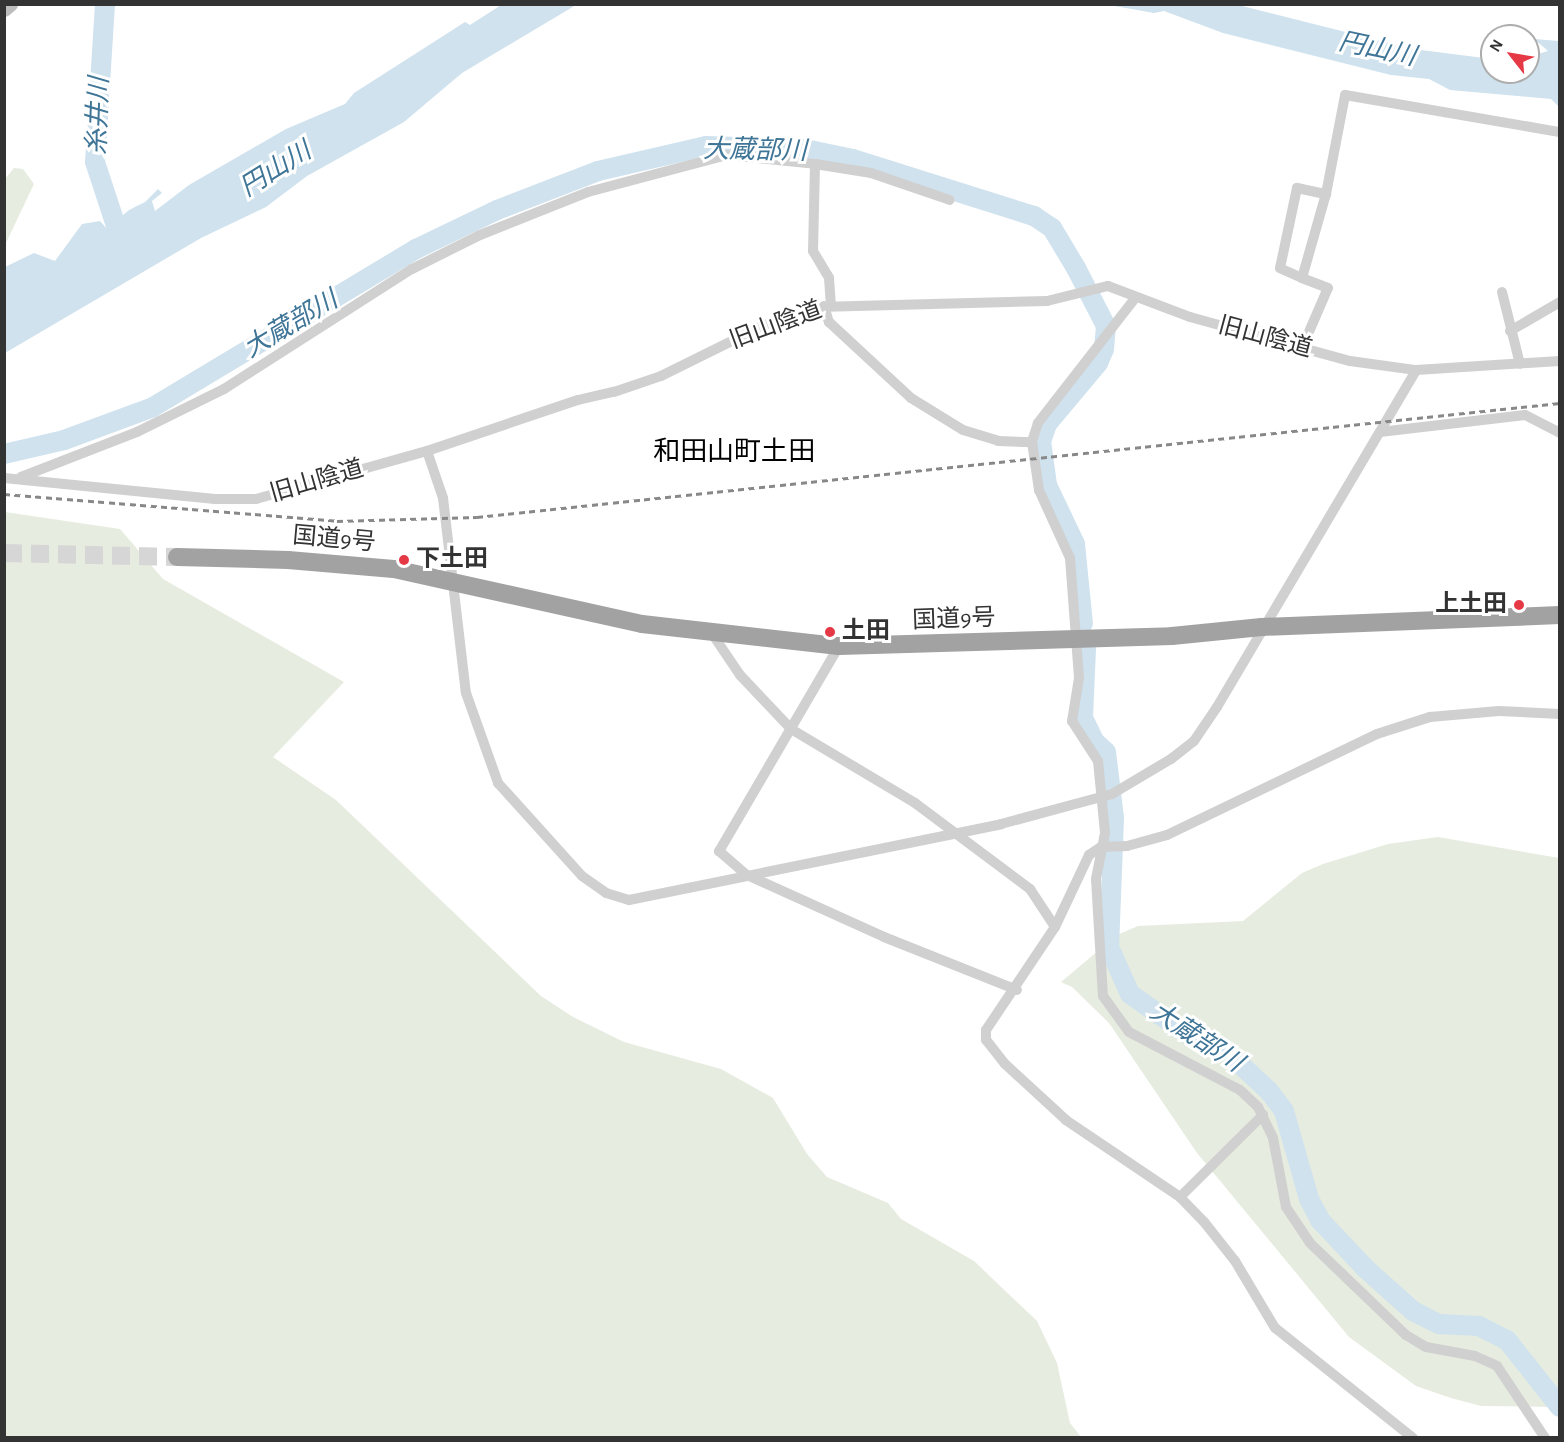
<!DOCTYPE html>
<meta charset="utf-8">
<style>
body{margin:0}
#map{position:relative;width:1564px;height:1442px;overflow:hidden;background:#fff;font-family:"Alegreya Sans","Noto Sans JP",sans-serif}
div>[style]{position:absolute}
.green>*{inset:0;background:#e6ecdf}
.water>*{inset:0;background:#cfe2ee}
.river>*{height:20px;margin:-10px;padding:0 10px;transform-origin:10px;border-radius:10px;background:#cfe2ee}
.trunk-tunnel>*{height:18px;margin-top:-9px;transform-origin:0;background:repeating-linear-gradient(90deg,#d6d6d6 0 18px,transparent 0 27px)}
.minor>*{height:10px;margin:-5px;padding:0 5px;transform-origin:5px;border-radius:5px;background:#d0d0d0}
.secondary>*{height:15px;margin:-7.5px;padding:0 7.5px;transform-origin:7.5px;border-radius:7.5px;background:#bdbdbd}
.trunk>*{height:18px;margin:-9px;padding:0 9px;transform-origin:9px;border-radius:9px;background:#a2a2a2}
.rail>*{height:3px;margin-top:-1.5px;transform-origin:0;background:repeating-linear-gradient(90deg,#888 0 6px,transparent 0 10.5px)}
.dots>*{width:16px;height:16px;translate:-50% -50%;box-sizing:border-box;border:3px solid #fff;border-radius:50%}
span{translate:-50% -50%;white-space:nowrap;text-align:center;line-height:1.15;-webkit-text-stroke:6px #fff;paint-order:stroke}
.street-label{font-size:24px;color:#333}
.poi-label{font-size:24px;color:#333;font-weight:700}
.left{translate:0 -50%;text-align:left}
.right{translate:-100% -50%;text-align:right}
.water-label{font-size:26px;color:#3f7597;font-style:italic}
.quarter-label{font-size:27px;color:#000}
.frame{position:absolute;inset:0;border:6px solid #333;pointer-events:none}
.north{position:absolute;left:1480px;top:24px;width:60px;height:60px;box-sizing:border-box;background:#fff;border:2px solid #adadad;border-radius:50%;rotate:301deg;font-size:16px;font-weight:700;line-height:24px;text-align:center;color:#333}
.north::after{content:'';display:block;margin:auto;width:21px;height:27px;background:#e63946;clip-path:polygon(50% 0,100% 100%,50% 72%,0 100%)}
</style>
<div id="map">
<div class="green">
<div style="clip-path:polygon(14px 168px,23px 169px,34px 184px,5px 245px,5px 179px)"></div>
<div style="clip-path:polygon(5px 512px,120px 529px,163px 579px,344px 682px,273px 757px,336px 800px,541px 996px,573px 1017px,624px 1042px,721px 1069px,773px 1098px,807px 1154px,827px 1177px,888px 1203px,901px 1219px,974px 1261px,1037px 1321px,1057px 1363px,1070px 1423px,1081px 1437px,5px 1437px)"></div>
<div style="clip-path:polygon(1438px 837px,1559px 858px,1559px 1407px,1481px 1406px,1451px 1398px,1416px 1386px,1349px 1337px,1197px 1153px,1109px 1023px,1072px 987px,1061px 982px,1117px 935px,1138px 926px,1243px 921px,1302px 873px,1323px 864px,1388px 844px)"></div>
</div>
<div class="water">
<div style="clip-path:polygon(501px 5px,576px 5px,462px 73px,404px 122px,307px 176px,266px 207px,201px 238px,5px 353px,5px 267px,34px 253px,55px 261px,82px 224px,100px 221px,107px 229px,129px 210px,145px 202px,158px 189px,162px 193px,152px 201px,155px 211px,189px 185px,286px 129px,345px 104px,354px 93px,465px 22px,470px 25px)"></div>
<div style="clip-path:polygon(1109px 5px,1238px 5px,1413px 49px,1492px 59px,1492px 72px,1528px 72px,1528px 57px,1548px 51px,1534px 39px,1559px 41px,1559px 107px,1551px 99px,1450px 90px,1429px 79px,1391px 75px,1223px 33px,1164px 11px,1154px 13px)"></div>
</div>
<div class="river">
<div style="left:105px;top:4px;width:158px;rotate:93.6deg"></div>
<div style="left:95px;top:162px;width:89px;rotate:71.8deg"></div>
<div style="left:4px;top:454px;width:62px;rotate:-13.1deg"></div>
<div style="left:64px;top:440px;width:95px;rotate:-20.3deg"></div>
<div style="left:153px;top:407px;width:307px;rotate:-31deg"></div>
<div style="left:416px;top:249px;width:90px;rotate:-25.7deg"></div>
<div style="left:497px;top:210px;width:108px;rotate:-21.1deg"></div>
<div style="left:598px;top:171px;width:111px;rotate:-13deg"></div>
<div style="left:706px;top:146px;width:99px;rotate:1.7deg"></div>
<div style="left:805px;top:149px;width:49px;rotate:11.8deg"></div>
<div style="left:853px;top:159px;width:190px;rotate:17.5deg"></div>
<div style="left:1034px;top:216px;width:22px;rotate:34deg"></div>
<div style="left:1052px;top:228px;width:47px;rotate:59deg"></div>
<div style="left:1076px;top:268px;width:65px;rotate:62.7deg"></div>
<div style="left:1106px;top:326px;width:23px;rotate:95deg"></div>
<div style="left:1104px;top:349px;width:15px;rotate:113deg"></div>
<div style="left:1098px;top:363px;width:80px;rotate:129.9deg"></div>
<div style="left:1047px;top:424px;width:18px;rotate:109deg"></div>
<div style="left:1041px;top:441px;width:44px;rotate:82.2deg"></div>
<div style="left:1047px;top:485px;width:65px;rotate:64.6deg"></div>
<div style="left:1075px;top:544px;width:80px;rotate:84.3deg"></div>
<div style="left:1086px;top:649px;width:69px;rotate:92.5deg"></div>
<div style="left:1083px;top:718px;width:25px;rotate:64deg"></div>
<div style="left:1094px;top:741px;width:16px;rotate:43deg"></div>
<div style="left:1106px;top:752px;width:66px;rotate:83.1deg"></div>
<div style="left:1114px;top:818px;width:129px;rotate:92.2deg"></div>
<div style="left:1109px;top:947px;width:51px;rotate:65.9deg"></div>
<div style="left:1130px;top:994px;width:77px;rotate:34.9deg"></div>
<div style="left:1193px;top:1038px;width:37px;rotate:22deg"></div>
<div style="left:1227px;top:1052px;width:57px;rotate:42.9deg"></div>
<div style="left:1269px;top:1091px;width:25px;rotate:53deg"></div>
<div style="left:1284px;top:1111px;width:91px;rotate:74.1deg"></div>
<div style="left:1309px;top:1199px;width:24px;rotate:62deg"></div>
<div style="left:1320px;top:1220px;width:66px;rotate:46.8deg"></div>
<div style="left:1365px;top:1268px;width:64px;rotate:41.9deg"></div>
<div style="left:1413px;top:1311px;width:29px;rotate:27deg"></div>
<div style="left:1439px;top:1324px;width:40px;rotate:2.9deg"></div>
<div style="left:1479px;top:1326px;width:31px;rotate:27deg"></div>
<div style="left:1507px;top:1340px;width:85px;rotate:51.7deg"></div>
</div>
<div class="trunk-tunnel">
<div style="left:4px;top:553px;width:173px;rotate:1.3deg"></div>
</div>
<div class="minor">
<div style="left:815px;top:164px;width:57px;rotate:9.1deg"></div>
<div style="left:871px;top:173px;width:83px;rotate:18.9deg"></div>
<div style="left:1302px;top:278px;width:24px;rotate:-156deg"></div>
<div style="left:1280px;top:268px;width:82px;rotate:-78deg"></div>
<div style="left:1297px;top:188px;width:30px;rotate:12deg"></div>
<div style="left:1502px;top:292px;width:74px;rotate:76deg"></div>
<div style="left:1136px;top:297px;width:160px;rotate:127.9deg"></div>
<div style="left:1038px;top:423px;width:20px;rotate:108deg"></div>
<div style="left:1032px;top:442px;width:49px;rotate:81.7deg"></div>
<div style="left:1039px;top:490px;width:75px;rotate:65.5deg"></div>
<div style="left:1070px;top:558px;width:120px;rotate:85.7deg"></div>
<div style="left:1079px;top:678px;width:44px;rotate:99.2deg"></div>
<div style="left:1072px;top:721px;width:48px;rotate:57deg"></div>
<div style="left:1098px;top:761px;width:72px;rotate:84.4deg"></div>
<div style="left:1105px;top:833px;width:47px;rotate:101.1deg"></div>
<div style="left:1096px;top:879px;width:117px;rotate:86.6deg"></div>
<div style="left:1103px;top:996px;width:44px;rotate:54.2deg"></div>
<div style="left:1129px;top:1032px;width:125px;rotate:27.6deg"></div>
<div style="left:1240px;top:1090px;width:25px;rotate:43deg"></div>
<div style="left:1258px;top:1107px;width:34px;rotate:64deg"></div>
<div style="left:1273px;top:1138px;width:70px;rotate:79.3deg"></div>
<div style="left:1286px;top:1207px;width:43px;rotate:56.3deg"></div>
<div style="left:1310px;top:1243px;width:133px;rotate:43.8deg"></div>
<div style="left:1406px;top:1335px;width:23px;rotate:31deg"></div>
<div style="left:1426px;top:1347px;width:50px;rotate:10.4deg"></div>
<div style="left:1475px;top:1356px;width:24px;rotate:24deg"></div>
<div style="left:1497px;top:1366px;width:87px;rotate:56.3deg"></div>
<div style="left:824px;top:306px;width:17px;rotate:73deg"></div>
<div style="left:829px;top:322px;width:112px;rotate:42.8deg"></div>
<div style="left:911px;top:398px;width:61px;rotate:31.6deg"></div>
<div style="left:963px;top:430px;width:37px;rotate:17deg"></div>
<div style="left:998px;top:441px;width:34px;rotate:2deg"></div>
<div style="left:1510px;top:331px;width:58px;rotate:-30.1deg"></div>
<div style="left:1302px;top:348px;width:65px;rotate:-66.6deg"></div>
<div style="left:1328px;top:288px;width:28px;rotate:-159deg"></div>
<div style="left:1302px;top:278px;width:87px;rotate:-74.1deg"></div>
<div style="left:1326px;top:194px;width:101px;rotate:-79.1deg"></div>
<div style="left:1345px;top:95px;width:218px;rotate:9.8deg"></div>
<div style="left:1380px;top:432px;width:146px;rotate:-6.7deg"></div>
<div style="left:1525px;top:415px;width:39px;rotate:27deg"></div>
<div style="left:427px;top:451px;width:50px;rotate:71.2deg"></div>
<div style="left:443px;top:498px;width:196px;rotate:83.3deg"></div>
<div style="left:466px;top:693px;width:96px;rotate:70.4deg"></div>
<div style="left:498px;top:783px;width:125px;rotate:47.9deg"></div>
<div style="left:582px;top:876px;width:29px;rotate:35deg"></div>
<div style="left:606px;top:893px;width:24px;rotate:17deg"></div>
<div style="left:629px;top:900px;width:380px;rotate:-11.5deg"></div>
<div style="left:1001px;top:824px;width:115px;rotate:-15.1deg"></div>
<div style="left:1112px;top:794px;width:69px;rotate:-30.7deg"></div>
<div style="left:1171px;top:759px;width:29px;rotate:-38deg"></div>
<div style="left:1194px;top:741px;width:41px;rotate:-55.9deg"></div>
<div style="left:1217px;top:707px;width:391px;rotate:-59.4deg"></div>
<div style="left:21px;top:477px;width:124px;rotate:-21.2deg"></div>
<div style="left:137px;top:432px;width:97px;rotate:-26.3deg"></div>
<div style="left:224px;top:389px;width:223px;rotate:-32.6deg"></div>
<div style="left:412px;top:269px;width:76px;rotate:-26.6deg"></div>
<div style="left:480px;top:235px;width:116px;rotate:-21.7deg"></div>
<div style="left:588px;top:192px;width:144px;rotate:-14.9deg"></div>
<div style="left:727px;top:155px;width:88px;rotate:5.8deg"></div>
<div style="left:815px;top:164px;width:87px;rotate:91.3deg"></div>
<div style="left:813px;top:251px;width:31px;rotate:59deg"></div>
<div style="left:829px;top:278px;width:28px;rotate:86deg"></div>
<div style="left:4px;top:478px;width:212px;rotate:5.7deg"></div>
<div style="left:215px;top:499px;width:41px"></div>
<div style="left:256px;top:499px;width:178px;rotate:-15.7deg"></div>
<div style="left:427px;top:451px;width:159px;rotate:-18.7deg"></div>
<div style="left:578px;top:400px;width:37px;rotate:-13deg"></div>
<div style="left:614px;top:392px;width:50px;rotate:-18.8deg"></div>
<div style="left:661px;top:376px;width:115px;rotate:-26.3deg"></div>
<div style="left:764px;top:325px;width:57px;rotate:-18.4deg"></div>
<div style="left:818px;top:307px;width:229px;rotate:-1.5deg"></div>
<div style="left:1047px;top:301px;width:63px;rotate:-13.8deg"></div>
<div style="left:1108px;top:286px;width:88px;rotate:20.7deg"></div>
<div style="left:1190px;top:317px;width:166px;rotate:15.4deg"></div>
<div style="left:1350px;top:361px;width:67px;rotate:7.8deg"></div>
<div style="left:1416px;top:370px;width:144px;rotate:-3.6deg"></div>
<div style="left:713px;top:635px;width:48px;rotate:56deg"></div>
<div style="left:740px;top:675px;width:74px;rotate:46.6deg"></div>
<div style="left:791px;top:729px;width:144px;rotate:30.8deg"></div>
<div style="left:915px;top:803px;width:144px;rotate:36.8deg"></div>
<div style="left:1030px;top:889px;width:45px;rotate:56.7deg"></div>
<div style="left:839px;top:646px;width:238px;rotate:120.3deg"></div>
<div style="left:719px;top:851px;width:37px;rotate:41deg"></div>
<div style="left:747px;top:875px;width:150px;rotate:24.3deg"></div>
<div style="left:884px;top:937px;width:143px;rotate:21.7deg"></div>
<div style="left:1180px;top:1197px;width:117px;rotate:-44.7deg"></div>
<div style="left:1413px;top:1438px;width:176px;rotate:-141.4deg"></div>
<div style="left:1275px;top:1328px;width:78px;rotate:-120.8deg"></div>
<div style="left:1235px;top:1261px;width:48px;rotate:-128.3deg"></div>
<div style="left:1205px;top:1223px;width:36px;rotate:-134deg"></div>
<div style="left:1180px;top:1197px;width:138px;rotate:-146deg"></div>
<div style="left:1066px;top:1120px;width:83px;rotate:-137.4deg"></div>
<div style="left:1005px;top:1064px;width:31px;rotate:-128deg"></div>
<div style="left:986px;top:1040px;width:10px;rotate:-90deg"></div>
<div style="left:986px;top:1030px;width:124px;rotate:-56.2deg"></div>
<div style="left:1055px;top:927px;width:80px;rotate:-64.7deg"></div>
<div style="left:1089px;top:855px;width:14px;rotate:-34deg"></div>
<div style="left:1101px;top:847px;width:26px;rotate:-2deg"></div>
<div style="left:1127px;top:846px;width:41px;rotate:-15.4deg"></div>
<div style="left:1167px;top:835px;width:233px;rotate:-25.7deg"></div>
<div style="left:1377px;top:734px;width:56px;rotate:-17.8deg"></div>
<div style="left:1430px;top:717px;width:69px;rotate:-5deg"></div>
<div style="left:1499px;top:711px;width:61px;rotate:2.8deg"></div>
</div>
<div class="secondary">
<div style="left:4px;top:9px;width:8px;rotate:-40deg"></div>
</div>
<div class="trunk">
<div style="left:177px;top:557px;width:111px;rotate:1.5deg"></div>
<div style="left:288px;top:560px;width:106px;rotate:4.9deg"></div>
<div style="left:394px;top:569px;width:254px;rotate:12.5deg"></div>
<div style="left:642px;top:624px;width:198px;rotate:6.4deg"></div>
<div style="left:839px;top:646px;width:333px;rotate:-1.7deg"></div>
<div style="left:1172px;top:636px;width:90px;rotate:-5.7deg"></div>
<div style="left:1262px;top:627px;width:298px;rotate:-2.3deg"></div>
</div>
<div class="rail">
<div style="left:4px;top:494px;width:334px;rotate:4.6deg"></div>
<div style="left:337px;top:521px;width:140px;rotate:-1.6deg"></div>
<div style="left:477px;top:517px;width:1089px;rotate:-6.01deg"></div>
</div>
<div class="dots">
<div style="left:404px;top:560px;background:#e63946"></div>
<div style="left:1519px;top:605px;background:#e63946"></div>
<div style="left:830px;top:632px;background:#e63946"></div>
</div>
<div class="street-label">
<span style="left:776px;top:326px;rotate:-20deg">旧山陰道</span>
<span style="left:1265px;top:338px;rotate:15deg">旧山陰道</span>
<span style="left:317px;top:482px;rotate:-16deg">旧山陰道</span>
<span style="left:334px;top:540px;rotate:5deg">国道9号</span>
<span style="left:954px;top:620px;rotate:-2deg">国道9号</span>
</div>
<div class="poi-label">
<span class="left" style="left:416px;top:560px">下土田</span>
<span class="right" style="left:1507px;top:605px">上土田</span>
<span class="left" style="left:842px;top:632px">土田</span>
</div>
<div class="water-label">
<span style="left:1377px;top:50px;rotate:12deg">円山川</span>
<span style="left:99px;top:116px;rotate:-88deg">糸井川</span>
<span style="left:755px;top:151px;rotate:1deg">大蔵部川</span>
<span style="left:276px;top:170px;rotate:-32deg">円山川</span>
<span style="left:291px;top:325px;rotate:-31deg">大蔵部川</span>
<span style="left:1196px;top:1038px;rotate:33deg">大蔵部川</span>
</div>
<div class="quarter-label">
<span style="left:734px;top:452px">和田山町土田</span>
</div>
<div class="frame"></div>
<div class="north">N</div>
</div>
